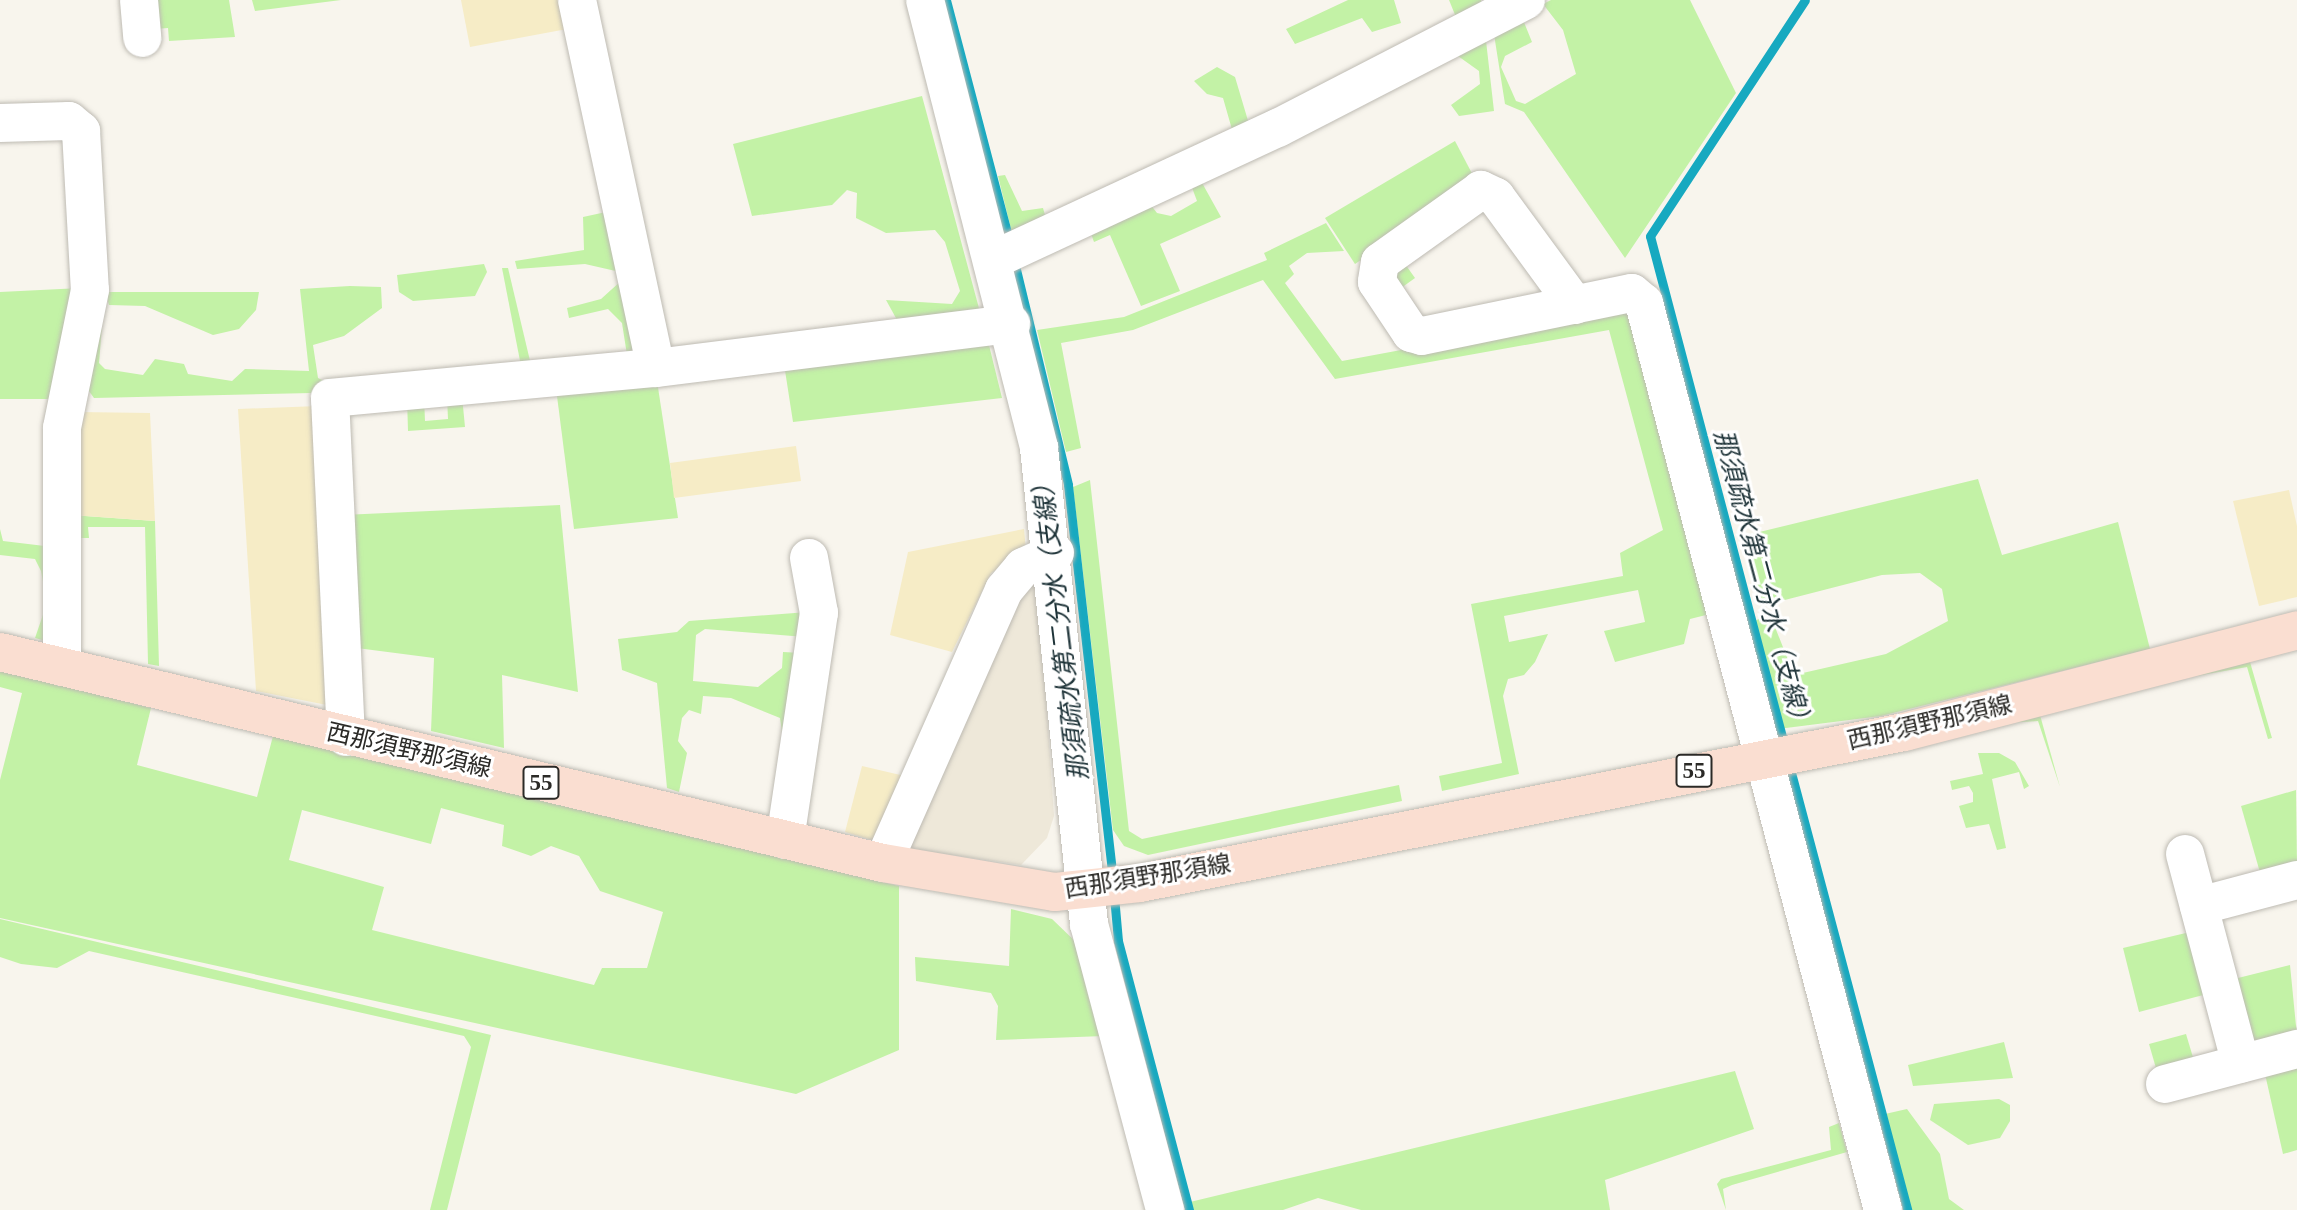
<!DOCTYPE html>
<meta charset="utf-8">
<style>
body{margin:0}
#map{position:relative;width:2297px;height:1210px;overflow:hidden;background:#f8f5ed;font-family:"Times New Roman","Noto Sans JP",serif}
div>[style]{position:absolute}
.built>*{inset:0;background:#eee8d9}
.green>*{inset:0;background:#c3f2a6}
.sand>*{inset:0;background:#f6ecc6}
.stream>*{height:9px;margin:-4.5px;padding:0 4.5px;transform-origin:4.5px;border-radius:4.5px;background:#17a9c0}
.roads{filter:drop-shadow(0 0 2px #bebbb3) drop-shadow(0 0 2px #bebbb3)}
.minor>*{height:38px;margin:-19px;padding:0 19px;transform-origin:19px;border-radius:19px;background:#fff}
.major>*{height:38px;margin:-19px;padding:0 19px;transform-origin:19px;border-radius:19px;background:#faded1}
span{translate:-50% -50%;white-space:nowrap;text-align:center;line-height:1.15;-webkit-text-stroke:6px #fff;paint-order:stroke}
.shield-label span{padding:2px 5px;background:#fff;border:2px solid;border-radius:5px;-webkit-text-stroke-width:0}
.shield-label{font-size:23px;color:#2b2a27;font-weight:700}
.street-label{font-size:24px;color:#2b2a27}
.water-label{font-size:26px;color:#1e3338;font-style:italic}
</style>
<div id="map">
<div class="built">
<div style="clip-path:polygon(1038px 580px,1054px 816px,1047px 838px,1021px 865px,903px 848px,1018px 595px)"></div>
</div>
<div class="green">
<div style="clip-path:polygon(152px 0,229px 0,235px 37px,169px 41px,168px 28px,155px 29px)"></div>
<div style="clip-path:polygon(252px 0,341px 0,255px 11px)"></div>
<div style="clip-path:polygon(1348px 0,1394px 0,1401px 23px,1372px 32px,1362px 18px,1295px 44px,1286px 29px)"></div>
<div style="clip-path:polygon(1449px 0,1481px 0,1482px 8px,1458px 22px)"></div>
<div style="clip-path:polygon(1551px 0,1690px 0,1736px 93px,1625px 258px,1524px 112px,1505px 104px,1493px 28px,1521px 15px,1532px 42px,1505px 56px,1501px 67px,1516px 101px,1525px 104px,1576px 74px,1563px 30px,1543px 4px)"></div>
<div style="clip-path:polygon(1485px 32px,1494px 111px,1459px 116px,1451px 105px,1480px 84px,1479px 71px,1458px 56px)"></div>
<div style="clip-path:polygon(1217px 67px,1235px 77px,1249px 124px,1233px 133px,1223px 98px,1207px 94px,1194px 81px)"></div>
<div style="clip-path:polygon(922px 96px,980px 312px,902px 329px,886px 300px,952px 304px,960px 291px,945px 242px,935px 230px,886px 233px,856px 218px,857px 193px,847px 190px,832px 205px,752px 216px,733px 144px)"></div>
<div style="clip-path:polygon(1455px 141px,1477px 183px,1355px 264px,1325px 218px)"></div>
<div style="clip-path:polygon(1005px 175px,1022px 211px,1043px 208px,1047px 222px,1013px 237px,998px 176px)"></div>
<div style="clip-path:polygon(1201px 181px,1221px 217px,1160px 244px,1180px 291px,1141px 306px,1110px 235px,1094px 242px,1090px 231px,1150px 204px,1157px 213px,1171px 216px,1197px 201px,1191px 185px)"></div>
<div style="clip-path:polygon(606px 212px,620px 272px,585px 264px,517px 269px,515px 261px,584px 250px,583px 217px)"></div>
<div style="clip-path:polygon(1326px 223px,1344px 251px,1307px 253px,1289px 266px,1294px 274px,1285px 283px,1342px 361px,1626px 308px,1710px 614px,1690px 619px,1684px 644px,1615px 662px,1604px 631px,1645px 622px,1638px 590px,1504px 616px,1509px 642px,1548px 634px,1535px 662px,1524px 675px,1508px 679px,1503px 696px,1519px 774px,1442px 791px,1439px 776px,1502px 763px,1471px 604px,1623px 576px,1620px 553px,1663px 530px,1609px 330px,1335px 379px,1263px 280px,1133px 330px,1061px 343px,1081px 448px,1066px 452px,1037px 330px,1124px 317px,1267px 260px,1264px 253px)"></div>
<div style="clip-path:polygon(1400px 257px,1415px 278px,1397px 291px,1390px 266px)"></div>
<div style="clip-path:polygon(484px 264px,487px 272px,475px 296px,413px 301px,399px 292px,397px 275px)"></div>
<div style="clip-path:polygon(502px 268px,508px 268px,531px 365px,521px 366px)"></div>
<div style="clip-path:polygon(622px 280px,640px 354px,627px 355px,622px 323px,608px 309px,569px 318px,567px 308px,601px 299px)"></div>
<div style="clip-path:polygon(350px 286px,381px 287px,382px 308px,344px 336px,313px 345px,318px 378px,324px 381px,312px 393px,94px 398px,86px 387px,102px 326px,99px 363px,105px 369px,143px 375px,155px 359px,184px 364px,188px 374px,232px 381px,245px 369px,309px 371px,300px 289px)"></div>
<div style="clip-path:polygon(81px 288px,63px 399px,0 399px,0 292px)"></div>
<div style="clip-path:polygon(105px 292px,259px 292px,256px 310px,239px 329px,213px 335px,145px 306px,109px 305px)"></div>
<div style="clip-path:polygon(987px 337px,1002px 398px,793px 422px,784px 364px)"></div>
<div style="clip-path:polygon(657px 381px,678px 518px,574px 529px,557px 396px,561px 390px)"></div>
<div style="clip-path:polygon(462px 396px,465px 427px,408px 431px,407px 398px,424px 397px,425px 421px,448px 419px,447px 397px)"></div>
<div style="clip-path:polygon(1978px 479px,2002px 555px,2118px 522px,2150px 649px,1881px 716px,1777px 729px,1748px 625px,1762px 617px,1773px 622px,1794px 675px,1886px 654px,1948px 621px,1942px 589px,1920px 573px,1882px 575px,1761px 606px,1743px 536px)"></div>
<div style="clip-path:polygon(1090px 480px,1129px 831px,1142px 839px,1399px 785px,1402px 801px,1148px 855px,1124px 846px,1113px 830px,1073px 487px)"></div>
<div style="clip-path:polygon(560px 505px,578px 692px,502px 675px,504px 748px,431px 731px,434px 658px,349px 647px,343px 515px)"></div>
<div style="clip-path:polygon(71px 515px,155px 521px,159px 666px,148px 664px,145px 527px,88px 527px,89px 538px,78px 538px)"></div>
<div style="clip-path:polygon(0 529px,3px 541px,53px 547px,53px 643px,35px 638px,47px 603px,41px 571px,35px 559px,0 555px)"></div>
<div style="clip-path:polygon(808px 612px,805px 637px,705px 629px,696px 635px,693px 681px,758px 687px,782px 668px,783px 652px,802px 653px,783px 739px,780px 718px,731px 698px,703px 696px,701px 714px,689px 710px,682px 718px,678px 741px,687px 753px,679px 792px,667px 788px,657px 683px,622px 670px,618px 639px,677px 632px,689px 621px)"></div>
<div style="clip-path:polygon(2250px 662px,2272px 738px,2268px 739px,2247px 667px,2179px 679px)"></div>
<div style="clip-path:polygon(evenodd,0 670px,151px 708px,137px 765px,257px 797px,273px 736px,899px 886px,899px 1050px,796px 1094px,0 918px,0 780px,22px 693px,0 687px,0 670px,441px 808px,504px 825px,502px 846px,531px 856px,551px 846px,579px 856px,600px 891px,663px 912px,647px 968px,602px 968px,594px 985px,372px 930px,384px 887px,289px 860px,302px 810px,431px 844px,441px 808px)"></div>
<div style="clip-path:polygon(2040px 715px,2060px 787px,2038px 721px,2007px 723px)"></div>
<div style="clip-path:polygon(1978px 753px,1999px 753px,2015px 762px,2029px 786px,2024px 789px,2019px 772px,1992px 779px,2006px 848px,1997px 850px,1989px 824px,1966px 828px,1959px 806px,1973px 802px,1973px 793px,1969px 786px,1952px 790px,1950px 781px,1983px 774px)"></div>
<div style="clip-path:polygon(2296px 790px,2297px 866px,2261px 876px,2241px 806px)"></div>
<div style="clip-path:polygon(1011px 909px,1052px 919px,1078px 944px,1104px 1036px,996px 1040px,998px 1006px,991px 993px,916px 981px,915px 957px,1009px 966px)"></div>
<div style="clip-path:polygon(0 919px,491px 1035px,447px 1210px,430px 1210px,471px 1047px,464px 1036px,89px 951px,57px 968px,21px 964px,0 957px)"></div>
<div style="clip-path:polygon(2190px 932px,2207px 994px,2139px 1012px,2123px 948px)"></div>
<div style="clip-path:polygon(2290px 965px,2297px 1036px,2258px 1046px,2244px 1035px,2230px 980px)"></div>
<div style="clip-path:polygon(2186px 1034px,2195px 1064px,2158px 1075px,2149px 1044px)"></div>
<div style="clip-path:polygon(2004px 1042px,2013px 1078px,1913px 1086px,1908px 1065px)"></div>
<div style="clip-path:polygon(2297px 1065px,2297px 1150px,2283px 1154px,2265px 1074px)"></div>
<div style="clip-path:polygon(1735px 1071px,1754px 1129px,1605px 1180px,1610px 1210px,1361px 1210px,1318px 1198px,1283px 1210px,1192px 1210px,1190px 1202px)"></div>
<div style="clip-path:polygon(1999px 1099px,2010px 1105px,2010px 1121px,2000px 1138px,1968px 1145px,1930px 1120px,1934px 1104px)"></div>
<div style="clip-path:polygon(1907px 1109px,1940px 1154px,1949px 1199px,1964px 1210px,1910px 1210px,1885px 1114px)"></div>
<div style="clip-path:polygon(1839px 1123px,1847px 1152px,1732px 1185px,1723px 1189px,1726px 1210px,1717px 1184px,1721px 1179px,1831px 1150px,1829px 1127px)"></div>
</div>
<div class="sand">
<div style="clip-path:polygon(461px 0,561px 0,567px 29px,470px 47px)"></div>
<div style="clip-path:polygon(318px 406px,332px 706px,256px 691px,238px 409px)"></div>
<div style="clip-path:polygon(78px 412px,150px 413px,155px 521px,71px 515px)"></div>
<div style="clip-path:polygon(796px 446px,801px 481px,674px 498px,670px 463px)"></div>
<div style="clip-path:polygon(2289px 490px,2297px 526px,2297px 597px,2259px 606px,2233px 501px)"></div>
<div style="clip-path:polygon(1024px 529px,1026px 551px,991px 573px,952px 652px,890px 635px,908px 552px)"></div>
<div style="clip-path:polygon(862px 766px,909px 777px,882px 843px,845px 832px)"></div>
</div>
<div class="stream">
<div style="left:946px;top:0;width:252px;rotate:75.3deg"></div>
<div style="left:1014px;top:261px;width:230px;rotate:76.4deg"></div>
<div style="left:1068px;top:485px;width:396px;rotate:83.5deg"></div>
<div style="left:1785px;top:748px;width:529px;rotate:-104.77deg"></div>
<div style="left:1650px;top:236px;width:282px;rotate:-56.7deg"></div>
<div style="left:1789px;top:765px;width:460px;rotate:75.1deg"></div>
<div style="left:1114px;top:896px;width:45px;rotate:84.9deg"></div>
<div style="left:1118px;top:941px;width:278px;rotate:75.2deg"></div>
</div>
<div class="roads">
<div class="minor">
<div style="left:139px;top:0;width:38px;rotate:85deg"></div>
<div style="left:577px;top:0;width:376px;rotate:77.9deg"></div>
<div style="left:925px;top:0;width:462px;rotate:75.7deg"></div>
<div style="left:1039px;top:448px;width:479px;rotate:84deg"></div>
<div style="left:1089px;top:924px;width:296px;rotate:75.1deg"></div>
<div style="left:0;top:123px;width:69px;rotate:-1.7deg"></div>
<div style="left:69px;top:121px;width:16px;rotate:40deg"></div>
<div style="left:81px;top:131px;width:159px;rotate:86.8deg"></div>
<div style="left:90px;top:290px;width:141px;rotate:101.5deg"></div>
<div style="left:62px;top:428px;width:239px;rotate:90deg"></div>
<div style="left:993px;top:260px;width:314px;rotate:-24.9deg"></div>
<div style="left:1278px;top:128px;width:279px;rotate:-27.3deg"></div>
<div style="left:1575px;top:305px;width:134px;rotate:-126.2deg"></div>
<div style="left:1496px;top:197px;width:17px;rotate:-155deg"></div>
<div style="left:1481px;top:190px;width:124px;rotate:144.5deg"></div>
<div style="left:1380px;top:262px;width:20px;rotate:99deg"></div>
<div style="left:1377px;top:282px;width:61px;rotate:56.3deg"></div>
<div style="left:1411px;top:333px;width:11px;rotate:15deg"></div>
<div style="left:1422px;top:336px;width:214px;rotate:-11.6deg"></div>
<div style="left:1632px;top:293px;width:16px;rotate:40deg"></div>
<div style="left:1644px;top:303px;width:938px;rotate:75.24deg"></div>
<div style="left:346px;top:737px;width:339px;rotate:-92.7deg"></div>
<div style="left:330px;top:398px;width:327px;rotate:-5.3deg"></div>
<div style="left:656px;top:368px;width:358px;rotate:-7.1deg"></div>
<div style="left:785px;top:840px;width:230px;rotate:-81.5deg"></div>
<div style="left:819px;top:613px;width:56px;rotate:-100.3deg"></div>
<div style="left:2185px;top:854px;width:217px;rotate:75.1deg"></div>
<div style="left:883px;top:863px;width:299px;rotate:-66.1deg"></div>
<div style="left:1004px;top:590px;width:30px;rotate:-50deg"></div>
<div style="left:1023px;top:567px;width:35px;rotate:-24deg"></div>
<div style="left:2199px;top:906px;width:101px;rotate:-14.9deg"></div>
<div style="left:2165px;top:1084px;width:137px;rotate:-14.9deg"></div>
</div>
<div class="major">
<div style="left:0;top:652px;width:908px;rotate:13.44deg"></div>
<div style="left:883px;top:863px;width:174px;rotate:9.6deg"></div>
<div style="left:1055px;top:892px;width:85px;rotate:-6deg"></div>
<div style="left:1140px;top:883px;width:779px;rotate:-11.18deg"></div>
<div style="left:1904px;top:732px;width:406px;rotate:-14.5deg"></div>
</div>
</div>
<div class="shield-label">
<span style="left:1694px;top:771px">55</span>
<span style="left:541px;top:783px">55</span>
</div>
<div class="street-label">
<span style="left:1930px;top:723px;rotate:-13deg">西那須野那須線</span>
<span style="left:409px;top:751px;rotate:13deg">西那須野那須線</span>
<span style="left:1148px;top:877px;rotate:-9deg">西那須野那須線</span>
</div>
<div class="water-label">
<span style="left:1762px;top:581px;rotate:75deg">那須疏水第二分水（支線）</span>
<span style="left:1061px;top:626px;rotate:-97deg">那須疏水第二分水（支線）</span>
</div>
</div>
